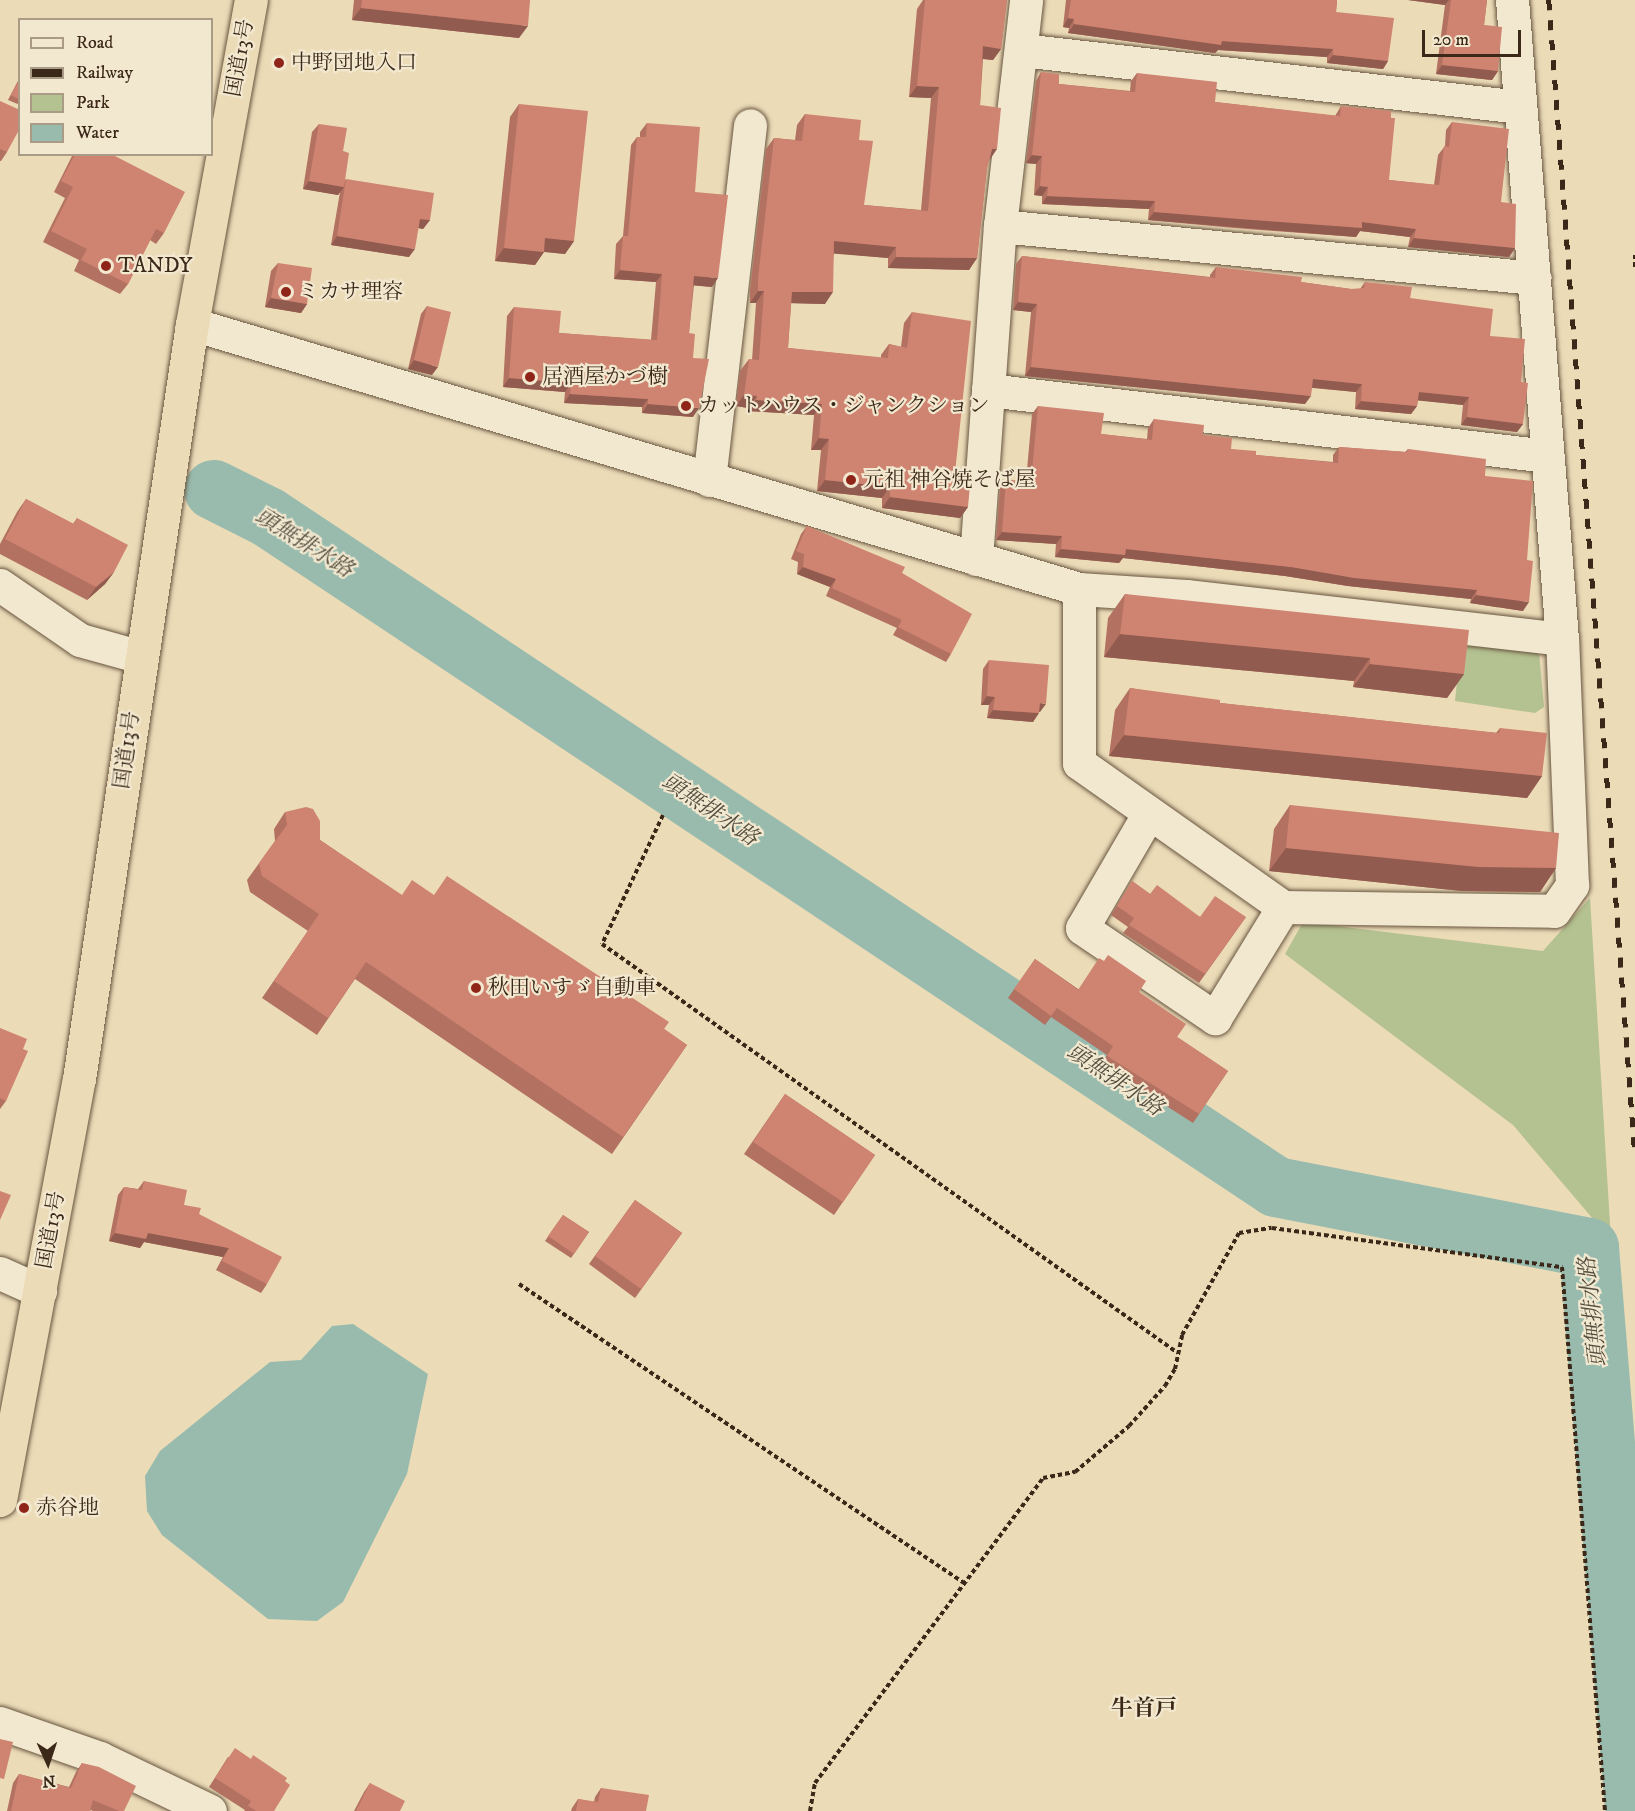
<!DOCTYPE html>
<meta charset="utf-8">
<style>
body{margin:0}
#map{position:relative;width:1635px;height:1811px;overflow:hidden;background:#ebdbb7;font-family:"IM FELL DW Pica","Noto Serif JP",serif}
div>[style]{position:absolute}
.green>*{inset:0;background:#b4c190}
.water>*{inset:0;background:#98bbae}
.river>*{height:60px;margin:-30px;padding:0 30px;transform-origin:30px;border-radius:30px;background:#98bbae}
.path>*{height:4px;margin-top:-2px;transform-origin:0;background:repeating-linear-gradient(90deg,#3c2818 0 4.5px,transparent 0 7.5px)}
.roads{filter:drop-shadow(0 0 2px #685540) drop-shadow(0 0 2px #685540)}
.minor>*{height:33px;margin:-16.5px;padding:0 16.5px;transform-origin:16.5px;border-radius:16.5px;background:#f2e8d0}
.trunk>*{height:33px;margin:-16.5px;padding:0 16.5px;transform-origin:16.5px;border-radius:16.5px;background:#ebdbb7}
.rail>*{height:4.5px;margin-top:-2.25px;transform-origin:0;background:repeating-linear-gradient(90deg,#3c2818 0 10px,transparent 0 20px)}
.wall>*{inset:0;background:#b27161}
.shaded-wall>*{inset:0;background:#915c4f}
.building>*{inset:0;background:#cf8371}
.dots>*{width:16px;height:16px;translate:-50% -50%;box-sizing:border-box;border:3px solid #f2e8d0;border-radius:50%}
span{translate:-50% -50%;white-space:nowrap;text-align:center;line-height:1.15;-webkit-text-stroke:4.5px #f2e8d0;paint-order:stroke}
.street-label{font-size:21px;color:#3c2818}
.poi-label{font-size:21px;color:#3c2818}
.left{translate:0 -50%;text-align:left}
.water-label{font-size:22px;color:#534d3e;font-style:italic}
.neighbourhood-label{font-size:22px;color:#3c2818;font-weight:700}
.legend{position:absolute;left:18px;top:18px;width:195px;height:138px;box-sizing:border-box;background:#f2e8d0;border:2px solid #a99b86;margin:0;padding:8px 10px;list-style:none;font-size:18px;color:#3c2818}
.legend li{display:flex;align-items:center;gap:12px;height:30px}
.legend b{width:30px;border:2px solid #a99b86}
.north{position:absolute;left:18px;top:1733px;width:60px;height:60px;-webkit-text-stroke:4px #f2e8d0;paint-order:stroke;rotate:177deg;font-size:16px;font-weight:700;line-height:24px;text-align:center;color:#3c2818}
.north::after{content:'';display:block;margin:auto;width:21px;height:27px;background:#3c2818;clip-path:polygon(50% 0,100% 100%,50% 72%,0 100%)}
.scale{position:absolute;left:1422px;top:30px;width:99px;height:27px;box-sizing:border-box;border:3px solid #3c2818;border-top:0;padding-left:8px;font-size:18px;line-height:21px;white-space:nowrap;color:#3c2818;-webkit-text-stroke:4px #f2e8d0;paint-order:stroke}
</style>
<div id="map">
<div class="green">
<div style="clip-path:polygon(1462px 635px,1539px 653px,1544px 707px,1535px 713px,1455px 701px)"></div>
<div style="clip-path:polygon(1590px 898px,1611px 1240px,1513px 1125px,1285px 954px,1303px 922px,1543px 951px)"></div>
</div>
<div class="water">
<div style="clip-path:polygon(353px 1324px,428px 1374px,407px 1474px,343px 1602px,317px 1621px,268px 1619px,162px 1535px,147px 1511px,145px 1476px,160px 1451px,270px 1362px,301px 1360px,332px 1326px)"></div>
</div>
<div class="river">
<div style="left:214px;top:490px;width:60px;rotate:26.6deg"></div>
<div style="left:268px;top:517px;width:1210px;rotate:33.61deg"></div>
<div style="left:1276px;top:1187px;width:319px;rotate:11deg"></div>
<div style="left:1589px;top:1248px;width:564px;rotate:85.32deg"></div>
</div>
<div class="path">
<div style="left:1635px;top:255px;width:15px;rotate:90deg"></div>
<div style="left:663px;top:815px;width:143px;rotate:115.3deg"></div>
<div style="left:602px;top:944px;width:706px;rotate:35.38deg"></div>
<div style="left:519px;top:1284px;width:536px;rotate:33.9deg"></div>
<div style="left:810px;top:1811px;width:28px;rotate:-80deg"></div>
<div style="left:815px;top:1783px;width:381px;rotate:-53.2deg"></div>
<div style="left:1043px;top:1478px;width:33px;rotate:-11deg"></div>
<div style="left:1075px;top:1472px;width:71px;rotate:-40.4deg"></div>
<div style="left:1129px;top:1426px;width:54px;rotate:-48deg"></div>
<div style="left:1165px;top:1386px;width:20px;rotate:-60deg"></div>
<div style="left:1175px;top:1369px;width:35px;rotate:-78deg"></div>
<div style="left:1182px;top:1335px;width:117px;rotate:-60.8deg"></div>
<div style="left:1239px;top:1233px;width:33px;rotate:-9deg"></div>
<div style="left:1272px;top:1228px;width:293px;rotate:7.7deg"></div>
<div style="left:1562px;top:1267px;width:546px;rotate:85.48deg"></div>
</div>
<div class="roads">
<div class="minor">
<div style="left:1022px;top:50px;width:501px;rotate:6.53deg"></div>
<div style="left:1000px;top:226px;width:537px;rotate:5.56deg"></div>
<div style="left:192px;top:324px;width:926px;rotate:16.63deg"></div>
<div style="left:1079px;top:589px;width:107px;rotate:3.7deg"></div>
<div style="left:1186px;top:596px;width:378px;rotate:6.5deg"></div>
<div style="left:988px;top:390px;width:563px;rotate:6.73deg"></div>
<div style="left:709px;top:480px;width:357px;rotate:-83.4deg"></div>
<div style="left:976px;top:559px;width:334px;rotate:-85.9deg"></div>
<div style="left:1000px;top:226px;width:227px;rotate:-83.4deg"></div>
<div style="left:0;top:585px;width:97px;rotate:34.5deg"></div>
<div style="left:80px;top:640px;width:63px;rotate:15.6deg"></div>
<div style="left:1079px;top:589px;width:174px;rotate:90deg"></div>
<div style="left:1079px;top:763px;width:250px;rotate:35.2deg"></div>
<div style="left:1283px;top:907px;width:271px;rotate:0.8deg"></div>
<div style="left:1554px;top:911px;width:32px;rotate:-55deg"></div>
<div style="left:1572px;top:885px;width:246px;rotate:-92.3deg"></div>
<div style="left:1562px;top:639px;width:641px;rotate:-94.47deg"></div>
<div style="left:1149px;top:813px;width:133px;rotate:120.2deg"></div>
<div style="left:1082px;top:928px;width:161px;rotate:34.1deg"></div>
<div style="left:1215px;top:1018px;width:130px;rotate:-58.5deg"></div>
<div style="left:0;top:1273px;width:44px;rotate:24.2deg"></div>
<div style="left:0;top:1723px;width:106px;rotate:19.3deg"></div>
<div style="left:100px;top:1758px;width:122px;rotate:25.7deg"></div>
</div>
<div class="trunk">
<div style="left:0;top:1500px;width:428px;rotate:-79.4deg"></div>
<div style="left:79px;top:1079px;width:763px;rotate:-81.49deg"></div>
<div style="left:192px;top:324px;width:329px;rotate:-79.7deg"></div>
</div>
</div>
<div class="rail">
<div style="left:1549px;top:0;width:1158px;rotate:85.74deg"></div>
</div>
<div class="wall">
<div style="clip-path:polygon(354px 0,530px 0,519px 38px,352px 20px)"></div>
<div style="clip-path:polygon(923px 0,1007px 0,1001px 49px,993px 60px,983px 59px,980px 105px,989px 160px,987px 168px,977px 258px,969px 270px,888px 268px,888px 258px,834px 253px,825px 304px,791px 303px,788px 348px,881px 358px,881px 355px,889px 344px,901px 347px,904px 323px,912px 312px,955px 473px,968px 507px,960px 518px,882px 508px,882px 498px,817px 491px,821px 450px,811px 450px,814px 415px,748px 411px,748px 408px,736px 406px,740px 371px,749px 359px,752px 360px,756px 303px,750px 303px,750px 290px,766px 149px,774px 138px,795px 140px,797px 125px,805px 114px,859px 140px,864px 205px,921px 210px,931px 98px,909px 97px,917px 9px)"></div>
<div style="clip-path:polygon(1066px 0,1337px 0,1336px 12px,1388px 61px,1383px 69px,1327px 63px,1327px 57px,1218px 50px,1215px 53px,1068px 33px,1069px 28px,1063px 27px)"></div>
<div style="clip-path:polygon(1408px 0,1487px 0,1484px 25px,1498px 71px,1492px 80px,1436px 74px,1445px 5px)"></div>
<div style="clip-path:polygon(1041px 72px,1059px 84px,1130px 91px,1131px 81px,1137px 73px,1215px 102px,1335px 116px,1341px 106px,1389px 180px,1434px 185px,1438px 155px,1445px 146px,1446px 130px,1452px 122px,1501px 202px,1515px 248px,1509px 257px,1408px 247px,1410px 237px,1360px 231px,1356px 237px,1234px 228px,1148px 220px,1149px 209px,1042px 204px,1042px 196px,1034px 195px,1036px 164px,1026px 163px,1036px 81px)"></div>
<div style="clip-path:polygon(20px 77px,20px 105px,8px 100px)"></div>
<div style="clip-path:polygon(0 101px,7px 152px,1px 161px,0 161px)"></div>
<div style="clip-path:polygon(519px 104px,574px 241px,565px 254px,544px 252px,535px 265px,495px 261px,510px 117px)"></div>
<div style="clip-path:polygon(647px 123px,695px 192px,712px 287px,694px 285px,689px 333px,693px 358px,693px 417px,642px 413px,642px 407px,564px 403px,565px 392px,503px 387px,507px 316px,514px 307px,559px 333px,651px 340px,656px 282px,614px 279px,616px 244px,623px 236px,631px 145px,637px 137px,640px 137px,640px 132px)"></div>
<div style="clip-path:polygon(319px 124px,343px 151px,344px 182px,346px 179px,430px 220px,423px 229px,418px 228px,409px 257px,331px 245px,340px 192px,338px 195px,303px 189px,312px 132px)"></div>
<div style="clip-path:polygon(73px 154px,111px 154px,164px 233px,156px 244px,150px 240px,128px 284px,120px 294px,74px 271px,79px 260px,43px 242px,65px 198px,54px 192px)"></div>
<div style="clip-path:polygon(1022px 256px,1210px 277px,1210px 275px,1216px 267px,1301px 282px,1351px 289px,1360px 289px,1365px 282px,1410px 298px,1490px 336px,1521px 382px,1523px 424px,1517px 432px,1461px 425px,1463px 405px,1418px 400px,1417px 406px,1411px 414px,1355px 409px,1356px 392px,1312px 388px,1305px 404px,1025px 376px,1031px 312px,1013px 310px,1016px 264px)"></div>
<div style="clip-path:polygon(278px 263px,307px 304px,301px 313px,265px 307px,271px 271px)"></div>
<div style="clip-path:polygon(427px 306px,432px 375px,408px 369px,421px 314px)"></div>
<div style="clip-path:polygon(1038px 406px,1101px 434px,1147px 439px,1148px 428px,1154px 419px,1203px 435px,1231px 449px,1256px 455px,1333px 462px,1333px 455px,1339px 447px,1405px 452px,1408px 449px,1485px 476px,1523px 611px,1470px 603px,1471px 599px,1348px 586px,1285px 576px,1123px 558px,1119px 563px,1055px 557px,1056px 544px,996px 540px,1000px 488px,1006px 480px,1026px 481px,1032px 414px)"></div>
<div style="clip-path:polygon(26px 499px,73px 524px,77px 518px,114px 572px,105px 584px,87px 600px,0 554px,0 544px,17px 512px)"></div>
<div style="clip-path:polygon(807px 526px,902px 573px,951px 654px,946px 662px,893px 635px,897px 628px,826px 596px,830px 587px,797px 574px,798px 562px,791px 559px,801px 534px)"></div>
<div style="clip-path:polygon(1125px 594px,1464px 674px,1447px 698px,1353px 687px,1354px 681px,1104px 657px,1108px 618px)"></div>
<div style="clip-path:polygon(989px 660px,1040px 712px,1039px 712px,1033px 722px,987px 718px,989px 705px,981px 705px,983px 669px)"></div>
<div style="clip-path:polygon(1130px 688px,1220px 703px,1496px 733px,1500px 728px,1542px 776px,1527px 798px,1109px 756px,1115px 710px)"></div>
<div style="clip-path:polygon(1290px 805px,1556px 868px,1540px 892px,1462px 891px,1269px 871px,1274px 829px)"></div>
<div style="clip-path:polygon(285px 812px,320px 840px,401px 895px,434px 895px,664px 1029px,687px 1045px,612px 1154px,355px 979px,317px 1035px,262px 998px,308px 931px,250px 892px,247px 880px,275px 841px,274px 829px)"></div>
<div style="clip-path:polygon(1132px 881px,1150px 894px,1200px 917px,1246px 917px,1199px 983px,1123px 933px,1128px 927px,1111px 915px)"></div>
<div style="clip-path:polygon(1035px 959px,1078px 989px,1139px 992px,1177px 1037px,1228px 1071px,1193px 1123px,1101px 1064px,1107px 1055px,1051px 1017px,1045px 1025px,1008px 998px)"></div>
<div style="clip-path:polygon(0 1028px,23px 1049px,6px 1101px,0 1109px)"></div>
<div style="clip-path:polygon(785px 1094px,875px 1155px,834px 1215px,744px 1154px)"></div>
<div style="clip-path:polygon(144px 1181px,199px 1214px,267px 1284px,261px 1293px,216px 1270px,223px 1257px,144px 1242px,140px 1248px,109px 1241px,118px 1195px,124px 1187px,138px 1189px)"></div>
<div style="clip-path:polygon(635px 1200px,682px 1233px,635px 1298px,589px 1264px)"></div>
<div style="clip-path:polygon(563px 1215px,589px 1232px,571px 1258px,545px 1241px)"></div>
<div style="clip-path:polygon(228px 1757px,285px 1781px,274px 1811px,244px 1811px,245px 1810px,209px 1787px)"></div>
<div style="clip-path:polygon(82px 1763px,124px 1811px,93px 1811px,91px 1810px,90px 1811px,7px 1811px,13px 1783px,19px 1774px,69px 1787px,76px 1772px)"></div>
<div style="clip-path:polygon(370px 1783px,400px 1811px,354px 1811px,364px 1792px)"></div>
<div style="clip-path:polygon(601px 1788px,646px 1811px,571px 1811px,572px 1808px,578px 1799px,594px 1802px,595px 1797px)"></div>
</div>
<div class="shaded-wall">
<div style="clip-path:polygon(1408px 0,1449px 0,1445px 5px)"></div>
<div style="clip-path:polygon(361px 8px,528px 26px,519px 38px,352px 20px)"></div>
<div style="clip-path:polygon(1068px 18px,1074px 19px,1069px 28px,1063px 27px)"></div>
<div style="clip-path:polygon(1074px 24px,1222px 41px,1333px 49px,1327px 57px,1218px 50px,1215px 53px,1068px 33px)"></div>
<div style="clip-path:polygon(983px 46px,1001px 49px,993px 60px,975px 58px)"></div>
<div style="clip-path:polygon(1333px 55px,1388px 61px,1383px 69px,1327px 63px)"></div>
<div style="clip-path:polygon(1442px 65px,1498px 71px,1492px 80px,1436px 74px)"></div>
<div style="clip-path:polygon(917px 86px,939px 87px,931px 98px,909px 97px)"></div>
<div style="clip-path:polygon(992px 149px,997px 149px,989px 161px)"></div>
<div style="clip-path:polygon(1032px 155px,1042px 156px,1036px 164px,1026px 163px)"></div>
<div style="clip-path:polygon(309px 181px,344px 187px,338px 195px,303px 189px)"></div>
<div style="clip-path:polygon(1040px 186px,1048px 187px,1042px 196px,1034px 195px)"></div>
<div style="clip-path:polygon(1047px 196px,1155px 201px,1149px 209px,1042px 204px)"></div>
<div style="clip-path:polygon(1154px 212px,1362px 222px,1416px 229px,1410px 237px,1360px 231px,1356px 237px,1148px 220px)"></div>
<div style="clip-path:polygon(420px 219px,430px 220px,423px 229px,414px 227px)"></div>
<div style="clip-path:polygon(337px 236px,415px 249px,409px 257px,331px 245px)"></div>
<div style="clip-path:polygon(545px 238px,574px 241px,565px 254px,537px 251px)"></div>
<div style="clip-path:polygon(1414px 238px,1515px 248px,1509px 257px,1408px 247px)"></div>
<div style="clip-path:polygon(834px 241px,896px 247px,888px 258px,826px 253px)"></div>
<div style="clip-path:polygon(504px 248px,544px 252px,535px 265px,495px 261px)"></div>
<div style="clip-path:polygon(896px 257px,977px 258px,969px 270px,888px 268px)"></div>
<div style="clip-path:polygon(620px 270px,662px 274px,656px 282px,614px 279px)"></div>
<div style="clip-path:polygon(694px 276px,718px 278px,712px 287px,688px 285px)"></div>
<div style="clip-path:polygon(758px 291px,764px 291px,756px 303px,750px 303px)"></div>
<div style="clip-path:polygon(792px 292px,833px 292px,825px 304px,784px 303px)"></div>
<div style="clip-path:polygon(271px 298px,307px 304px,301px 313px,265px 307px)"></div>
<div style="clip-path:polygon(1018px 302px,1037px 304px,1031px 312px,1013px 310px)"></div>
<div style="clip-path:polygon(414px 360px,438px 367px,432px 375px,408px 369px)"></div>
<div style="clip-path:polygon(1031px 367px,1311px 396px,1305px 404px,1025px 376px)"></div>
<div style="clip-path:polygon(509px 378px,571px 383px,565px 392px,503px 387px)"></div>
<div style="clip-path:polygon(1313px 379px,1362px 384px,1356px 392px,1307px 387px)"></div>
<div style="clip-path:polygon(1419px 392px,1469px 397px,1463px 405px,1413px 400px)"></div>
<div style="clip-path:polygon(570px 394px,648px 399px,642px 407px,564px 403px)"></div>
<div style="clip-path:polygon(744px 395px,757px 396px,748px 408px,736px 406px)"></div>
<div style="clip-path:polygon(756px 400px,822px 404px,814px 415px,748px 411px)"></div>
<div style="clip-path:polygon(1361px 401px,1417px 406px,1411px 414px,1355px 409px)"></div>
<div style="clip-path:polygon(648px 404px,699px 408px,693px 417px,642px 413px)"></div>
<div style="clip-path:polygon(1467px 417px,1523px 424px,1517px 432px,1461px 425px)"></div>
<div style="clip-path:polygon(819px 438px,829px 439px,821px 450px,811px 450px)"></div>
<div style="clip-path:polygon(825px 480px,890px 487px,882px 498px,817px 491px)"></div>
<div style="clip-path:polygon(890px 497px,968px 507px,960px 518px,882px 508px)"></div>
<div style="clip-path:polygon(1002px 532px,1062px 536px,1056px 544px,996px 540px)"></div>
<div style="clip-path:polygon(1061px 549px,1126px 549px,1291px 567px,1477px 590px,1471px 599px,1348px 586px,1285px 576px,1123px 558px,1119px 563px,1055px 557px)"></div>
<div style="clip-path:polygon(803px 567px,836px 579px,830px 587px,797px 574px)"></div>
<div style="clip-path:polygon(114px 572px,105px 584px,87px 600px,96px 587px)"></div>
<div style="clip-path:polygon(1476px 595px,1529px 602px,1523px 611px,1470px 603px)"></div>
<div style="clip-path:polygon(1120px 634px,1370px 658px,1354px 681px,1104px 657px)"></div>
<div style="clip-path:polygon(1370px 664px,1464px 674px,1447px 698px,1353px 687px)"></div>
<div style="clip-path:polygon(987px 696px,995px 697px,989px 705px,981px 705px)"></div>
<div style="clip-path:polygon(1040px 703px,1046px 704px,1040px 712px,1034px 712px)"></div>
<div style="clip-path:polygon(993px 710px,1039px 713px,1033px 722px,987px 718px)"></div>
<div style="clip-path:polygon(1124px 735px,1542px 776px,1527px 798px,1109px 756px)"></div>
<div style="clip-path:polygon(1286px 848px,1556px 868px,1540px 892px,1462px 891px,1269px 871px)"></div>
<div style="clip-path:polygon(115px 1233px,148px 1233px,229px 1248px,223px 1257px,144px 1242px,140px 1248px,109px 1241px)"></div>
</div>
<div class="building">
<div style="clip-path:polygon(362px 0,530px 0,528px 26px,361px 8px)"></div>
<div style="clip-path:polygon(925px 0,1007px 0,1001px 49px,983px 46px,980px 105px,1001px 108px,997px 149px,992px 149px,987px 168px,977px 258px,896px 257px,896px 247px,834px 241px,833px 292px,792px 292px,788px 348px,888px 358px,889px 344px,907px 348px,912px 312px,971px 321px,955px 473px,971px 474px,968px 507px,890px 497px,890px 487px,825px 480px,829px 439px,819px 438px,822px 404px,756px 400px,757px 396px,744px 395px,749px 359px,759px 360px,764px 291px,758px 291px,758px 278px,774px 138px,802px 141px,805px 114px,861px 120px,859px 140px,873px 141px,864px 205px,928px 211px,939px 87px,917px 86px)"></div>
<div style="clip-path:polygon(1071px 0,1337px 0,1336px 12px,1394px 18px,1388px 61px,1333px 55px,1333px 49px,1222px 41px,1221px 45px,1074px 24px,1074px 19px,1068px 18px)"></div>
<div style="clip-path:polygon(1451px 0,1487px 0,1484px 25px,1502px 27px,1498px 71px,1442px 65px)"></div>
<div style="clip-path:polygon(1041px 72px,1059px 74px,1059px 84px,1135px 92px,1137px 73px,1217px 82px,1215px 102px,1340px 116px,1341px 106px,1391px 111px,1391px 118px,1395px 118px,1389px 180px,1439px 185px,1444px 146px,1449px 147px,1452px 122px,1509px 129px,1501px 202px,1516px 204px,1515px 248px,1414px 238px,1416px 229px,1362px 222px,1362px 228px,1239px 219px,1154px 212px,1155px 201px,1047px 196px,1048px 187px,1040px 186px,1042px 156px,1032px 155px)"></div>
<div style="clip-path:polygon(20px 78px,20px 100px,11px 95px)"></div>
<div style="clip-path:polygon(0 101px,20px 110px,20px 128px,7px 152px,0 149px)"></div>
<div style="clip-path:polygon(519px 104px,588px 111px,574px 241px,545px 238px,544px 252px,504px 248px)"></div>
<div style="clip-path:polygon(647px 123px,700px 127px,695px 192px,728px 195px,718px 278px,694px 276px,689px 333px,695px 334px,693px 358px,709px 359px,699px 408px,648px 404px,648px 399px,570px 394px,571px 383px,509px 378px,514px 307px,561px 311px,559px 333px,657px 340px,662px 274px,620px 270px,623px 236px,628px 236px,637px 137px,646px 137px)"></div>
<div style="clip-path:polygon(319px 124px,347px 128px,343px 151px,349px 153px,344px 187px,309px 181px)"></div>
<div style="clip-path:polygon(75px 154px,111px 154px,185px 192px,164px 233px,156px 229px,128px 284px,81px 260px,87px 249px,51px 231px,73px 187px,61px 181px)"></div>
<div style="clip-path:polygon(346px 179px,434px 193px,430px 220px,420px 219px,415px 249px,337px 236px)"></div>
<div style="clip-path:polygon(1022px 256px,1215px 278px,1216px 267px,1302px 277px,1301px 282px,1351px 289px,1364px 288px,1365px 282px,1412px 287px,1410px 298px,1493px 309px,1490px 336px,1525px 339px,1521px 382px,1528px 383px,1523px 424px,1467px 417px,1469px 397px,1419px 392px,1417px 406px,1361px 401px,1362px 384px,1313px 379px,1311px 396px,1031px 367px,1037px 304px,1018px 302px)"></div>
<div style="clip-path:polygon(278px 263px,312px 268px,307px 304px,271px 298px)"></div>
<div style="clip-path:polygon(427px 306px,451px 312px,438px 367px,414px 360px)"></div>
<div style="clip-path:polygon(1038px 406px,1104px 413px,1101px 434px,1152px 440px,1154px 419px,1204px 425px,1203px 435px,1232px 438px,1231px 449px,1256px 451px,1256px 455px,1338px 463px,1339px 447px,1407px 452px,1408px 449px,1486px 459px,1485px 476px,1533px 481px,1527px 560px,1533px 561px,1529px 602px,1476px 595px,1477px 590px,1354px 578px,1291px 567px,1126px 549px,1125px 555px,1061px 549px,1062px 536px,1002px 532px,1006px 480px,1031px 482px)"></div>
<div style="clip-path:polygon(26px 499px,74px 524px,77px 518px,128px 545px,114px 572px,96px 587px,5px 539px)"></div>
<div style="clip-path:polygon(807px 526px,905px 567px,902px 573px,972px 614px,951px 654px,898px 627px,902px 620px,832px 588px,836px 579px,803px 567px,804px 554px,796px 551px)"></div>
<div style="clip-path:polygon(1125px 594px,1469px 630px,1464px 674px,1370px 664px,1370px 658px,1120px 634px)"></div>
<div style="clip-path:polygon(989px 660px,1049px 665px,1046px 704px,1040px 703px,1039px 713px,993px 710px,995px 697px,987px 696px)"></div>
<div style="clip-path:polygon(1130px 688px,1220px 700px,1220px 703px,1499px 733px,1500px 728px,1547px 733px,1542px 776px,1124px 735px)"></div>
<div style="clip-path:polygon(1290px 805px,1559px 833px,1556px 868px,1478px 867px,1286px 848px)"></div>
<div style="clip-path:polygon(306px 807px,313px 809px,320px 821px,320px 840px,402px 895px,412px 880px,434px 895px,447px 876px,669px 1022px,664px 1029px,687px 1045px,623px 1137px,366px 962px,328px 1018px,274px 981px,319px 914px,262px 876px,259px 863px,287px 825px,285px 812px)"></div>
<div style="clip-path:polygon(1132px 881px,1150px 894px,1157px 885px,1200px 917px,1215px 896px,1246px 917px,1205px 974px,1129px 925px,1134px 918px,1117px 906px)"></div>
<div style="clip-path:polygon(1108px 955px,1146px 981px,1139px 992px,1186px 1024px,1177px 1037px,1228px 1071px,1199px 1114px,1107px 1056px,1113px 1046px,1057px 1008px,1051px 1016px,1014px 989px,1035px 959px,1078px 990px,1099px 958px,1104px 961px)"></div>
<div style="clip-path:polygon(0 1028px,27px 1039px,23px 1049px,28px 1051px,6px 1101px,0 1098px)"></div>
<div style="clip-path:polygon(785px 1094px,875px 1155px,843px 1202px,753px 1142px)"></div>
<div style="clip-path:polygon(144px 1181px,187px 1190px,184px 1205px,201px 1208px,199px 1214px,282px 1257px,267px 1284px,222px 1261px,229px 1248px,148px 1233px,146px 1239px,115px 1233px,124px 1187px,142px 1190px)"></div>
<div style="clip-path:polygon(0 1191px,11px 1195px,0 1220px)"></div>
<div style="clip-path:polygon(635px 1200px,682px 1233px,641px 1289px,595px 1256px)"></div>
<div style="clip-path:polygon(563px 1215px,589px 1232px,574px 1254px,548px 1236px)"></div>
<div style="clip-path:polygon(0 1739px,13px 1742px,4px 1779px,0 1778px)"></div>
<div style="clip-path:polygon(235px 1748px,251px 1759px,253px 1755px,287px 1778px,285px 1781px,290px 1785px,274px 1811px,256px 1811px,248px 1806px,251px 1801px,215px 1778px)"></div>
<div style="clip-path:polygon(82px 1763px,99px 1767px,136px 1786px,124px 1811px,119px 1811px,93px 1800px,90px 1811px,11px 1811px,19px 1774px,71px 1788px)"></div>
<div style="clip-path:polygon(370px 1783px,405px 1801px,400px 1811px,356px 1811px)"></div>
<div style="clip-path:polygon(601px 1788px,649px 1795px,646px 1811px,576px 1811px,578px 1799px,598px 1802px)"></div>
</div>
<div class="dots">
<div style="left:279px;top:63px;background:#8f2418"></div>
<div style="left:106px;top:266px;background:#8f2418"></div>
<div style="left:286px;top:292px;background:#8f2418"></div>
<div style="left:530px;top:377px;background:#8f2418"></div>
<div style="left:686px;top:406px;background:#8f2418"></div>
<div style="left:851px;top:480px;background:#8f2418"></div>
<div style="left:476px;top:988px;background:#8f2418"></div>
<div style="left:24px;top:1508px;background:#8f2418"></div>
</div>
<div class="street-label">
<span style="left:240px;top:58px;rotate:-80deg">国道13号</span>
<span style="left:127px;top:750px;rotate:-82deg">国道13号</span>
<span style="left:51px;top:1230px;rotate:-80deg">国道13号</span>
</div>
<div class="poi-label">
<span class="left" style="left:291px;top:63px">中野団地入口</span>
<span class="left" style="left:118px;top:266px">TANDY</span>
<span class="left" style="left:298px;top:292px">ミカサ理容</span>
<span class="left" style="left:542px;top:377px">居酒屋かづ樹</span>
<span class="left" style="left:698px;top:406px">カットハウス・ジャンクション</span>
<span class="left" style="left:863px;top:480px">元祖 神谷焼そば屋</span>
<span class="left" style="left:488px;top:988px">秋田いすゞ自動車</span>
<span class="left" style="left:36px;top:1508px">赤谷地</span>
</div>
<div class="water-label">
<span style="left:304px;top:543px;rotate:32deg">頭無排水路</span>
<span style="left:710px;top:810px;rotate:34deg">頭無排水路</span>
<span style="left:1115px;top:1080px;rotate:34deg">頭無排水路</span>
<span style="left:1593px;top:1312px;rotate:-96deg">頭無排水路</span>
</div>
<div class="neighbourhood-label">
<span style="left:1144px;top:1709px">牛首戸</span>
</div>
<ul class="legend">
<li><b style="height:8px;background:#f2e8d0"></b>Road</li>
<li><b style="height:8px;background:#3c2818"></b>Railway</li>
<li><b style="height:16px;background:#b4c190"></b>Park</li>
<li><b style="height:16px;background:#98bbae"></b>Water</li>
</ul>
<div class="north">N</div>
<div class="scale">20 m</div>
</div>
